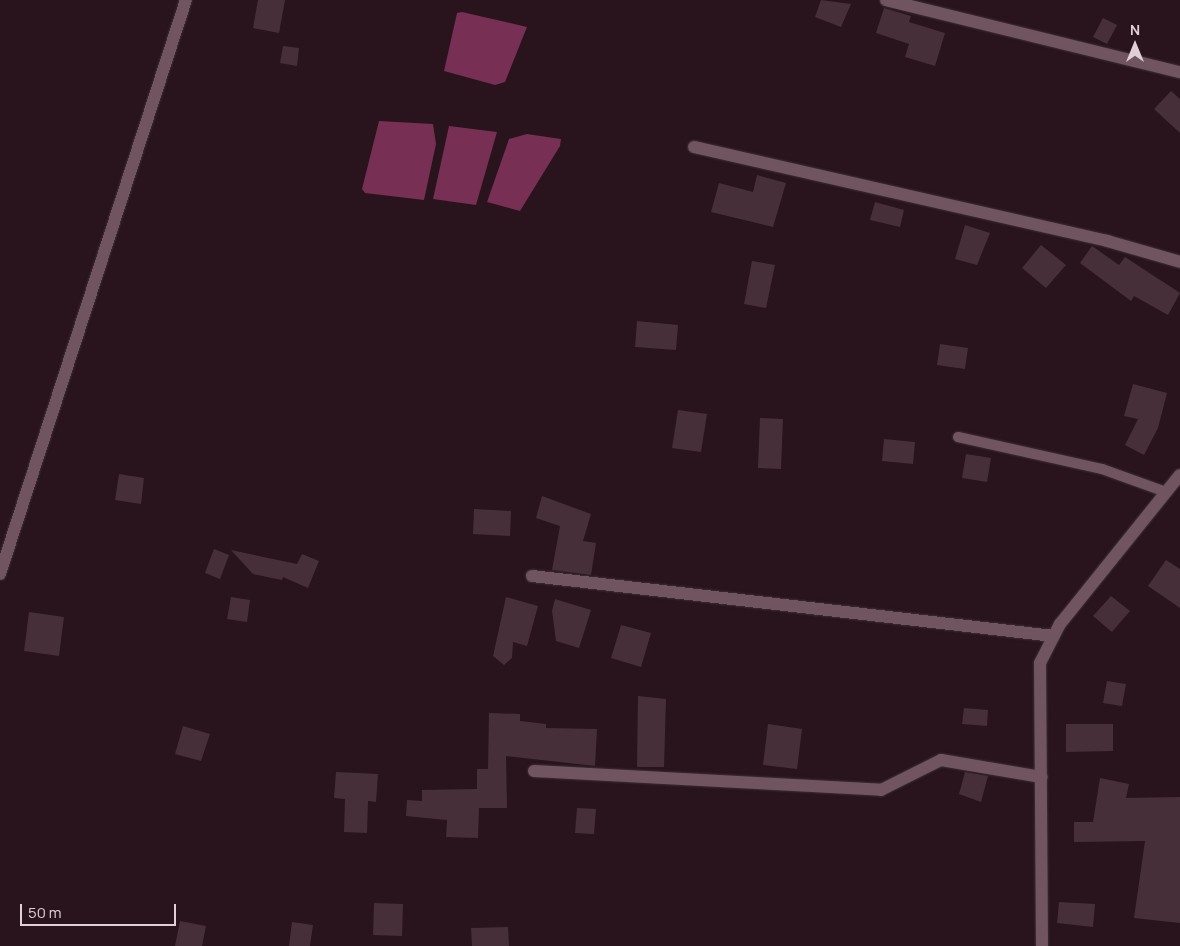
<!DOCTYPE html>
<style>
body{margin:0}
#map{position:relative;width:1180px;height:946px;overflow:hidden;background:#29131d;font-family:Manrope,sans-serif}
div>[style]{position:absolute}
.water>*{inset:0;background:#772f53}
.building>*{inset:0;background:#472f39}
.roads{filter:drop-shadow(0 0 1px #3e2f35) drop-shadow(0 0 1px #3e2f35)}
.service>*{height:10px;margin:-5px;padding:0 5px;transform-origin:5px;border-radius:5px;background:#705560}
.minor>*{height:12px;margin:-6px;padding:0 6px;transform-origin:6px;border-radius:6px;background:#705560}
span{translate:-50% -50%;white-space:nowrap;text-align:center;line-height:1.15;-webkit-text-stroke:4px #29131d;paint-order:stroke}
.north{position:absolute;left:1110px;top:20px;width:50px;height:50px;-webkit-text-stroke:4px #29131d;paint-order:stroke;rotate:0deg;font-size:14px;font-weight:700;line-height:20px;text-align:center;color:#e0d0d6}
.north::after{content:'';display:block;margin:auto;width:18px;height:22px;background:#e0d0d6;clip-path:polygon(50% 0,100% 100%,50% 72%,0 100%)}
.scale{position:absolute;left:20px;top:904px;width:156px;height:22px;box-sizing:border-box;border:2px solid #e0d0d6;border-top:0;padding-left:6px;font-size:15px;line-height:18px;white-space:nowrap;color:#e0d0d6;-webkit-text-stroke:4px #29131d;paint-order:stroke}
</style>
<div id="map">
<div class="water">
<div style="clip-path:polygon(462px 12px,527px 27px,505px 82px,495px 85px,444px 71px,457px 13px)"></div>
<div style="clip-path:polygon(379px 121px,433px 124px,436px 144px,424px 200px,365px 193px,362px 189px)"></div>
<div style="clip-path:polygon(449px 126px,497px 132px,476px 205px,433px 199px)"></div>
<div style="clip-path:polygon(527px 134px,561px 139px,560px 146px,520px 211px,487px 202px,509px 139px)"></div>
</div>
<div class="building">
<div style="clip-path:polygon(258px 0,285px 0,279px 33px,253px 28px)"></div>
<div style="clip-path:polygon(821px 0,851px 4px,841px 27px,815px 17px)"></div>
<div style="clip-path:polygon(884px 8px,911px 16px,909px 22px,945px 33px,935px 66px,905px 57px,909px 44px,876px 33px)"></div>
<div style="clip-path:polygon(1103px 18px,1117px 25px,1107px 44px,1093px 37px)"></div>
<div style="clip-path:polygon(283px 46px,299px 48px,297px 66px,280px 63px)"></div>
<div style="clip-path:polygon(1171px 91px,1180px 99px,1180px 133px,1154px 109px)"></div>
<div style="clip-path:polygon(757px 175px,786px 183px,773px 227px,711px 212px,719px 183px,753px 192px)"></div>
<div style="clip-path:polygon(875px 202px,904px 210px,900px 227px,870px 220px)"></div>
<div style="clip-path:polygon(965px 225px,990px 233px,977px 265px,955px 259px)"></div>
<div style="clip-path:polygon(1041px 245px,1066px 265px,1046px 288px,1022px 268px)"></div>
<div style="clip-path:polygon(1092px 246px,1119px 265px,1125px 257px,1180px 293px,1168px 315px,1134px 296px,1131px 301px,1080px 263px)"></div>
<div style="clip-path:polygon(752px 261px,775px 265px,766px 308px,744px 304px)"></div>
<div style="clip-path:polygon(637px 321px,678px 325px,676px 350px,635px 347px)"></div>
<div style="clip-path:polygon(940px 344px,968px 348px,965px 369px,937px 365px)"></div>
<div style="clip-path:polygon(1133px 384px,1167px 393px,1158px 428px,1144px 455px,1125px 445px,1138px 419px,1124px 416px)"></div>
<div style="clip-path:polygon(678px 410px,707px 414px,701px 452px,672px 448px)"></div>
<div style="clip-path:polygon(760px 418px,783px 419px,781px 469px,758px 468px)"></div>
<div style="clip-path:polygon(884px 439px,915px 442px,913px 464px,882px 461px)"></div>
<div style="clip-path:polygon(966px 454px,991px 458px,987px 482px,962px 478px)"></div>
<div style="clip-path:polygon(119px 474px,144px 478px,141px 504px,115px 500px)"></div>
<div style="clip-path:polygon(542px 496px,591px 514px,583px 541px,596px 543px,591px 575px,552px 570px,560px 526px,536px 518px)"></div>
<div style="clip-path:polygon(474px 509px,511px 511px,510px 536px,473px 534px)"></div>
<div style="clip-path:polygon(214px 549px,229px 555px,220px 579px,205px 573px)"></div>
<div style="clip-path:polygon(231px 550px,297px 564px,302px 554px,319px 561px,308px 588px,283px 577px,282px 580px,253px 574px)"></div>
<div style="clip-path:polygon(1166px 560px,1180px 569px,1180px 608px,1148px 586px)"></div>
<div style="clip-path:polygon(1111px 596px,1130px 611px,1112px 632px,1093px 616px)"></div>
<div style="clip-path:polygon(231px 597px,250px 600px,247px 622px,227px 619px)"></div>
<div style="clip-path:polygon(506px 597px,538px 606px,527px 646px,513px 642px,512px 658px,504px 665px,493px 656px)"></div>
<div style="clip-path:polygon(555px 599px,591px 610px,579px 648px,556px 641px,552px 611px)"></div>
<div style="clip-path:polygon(29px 612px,64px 617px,59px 656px,24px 651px)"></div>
<div style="clip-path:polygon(621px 625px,651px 633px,641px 667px,611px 658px)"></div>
<div style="clip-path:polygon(1107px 681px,1126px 684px,1122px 706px,1103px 703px)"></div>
<div style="clip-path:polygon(638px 696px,666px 699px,664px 767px,637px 767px)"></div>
<div style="clip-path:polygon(964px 708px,988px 710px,987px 726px,962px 724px)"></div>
<div style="clip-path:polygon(489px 713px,520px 714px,520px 721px,546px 724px,546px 728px,597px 729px,595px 766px,506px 756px,507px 808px,479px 808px,478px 838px,446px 837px,447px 820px,406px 816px,407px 800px,422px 801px,422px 790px,477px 789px,477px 769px,488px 769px)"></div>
<div style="clip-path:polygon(768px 724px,802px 729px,797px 769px,763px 765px)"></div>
<div style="clip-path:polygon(1066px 724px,1113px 724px,1113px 751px,1066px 752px)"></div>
<div style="clip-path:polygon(183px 726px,210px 734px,201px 761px,175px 754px)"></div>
<div style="clip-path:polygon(336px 772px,378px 774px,376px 802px,368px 801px,367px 833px,344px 832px,345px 799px,334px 798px)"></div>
<div style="clip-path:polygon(965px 772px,988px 776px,981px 802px,959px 794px)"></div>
<div style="clip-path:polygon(1100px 778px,1129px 784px,1126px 798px,1180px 797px,1180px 923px,1134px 918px,1145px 841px,1074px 842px,1074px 822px,1093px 822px)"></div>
<div style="clip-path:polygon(577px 808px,596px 809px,594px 834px,575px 833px)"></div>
<div style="clip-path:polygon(1059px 902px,1095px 904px,1093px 927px,1057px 923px)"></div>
<div style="clip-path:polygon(374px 903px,403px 904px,402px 936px,373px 935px)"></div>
<div style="clip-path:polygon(180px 921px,206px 926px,202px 946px,175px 946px)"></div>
<div style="clip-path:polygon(292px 922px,313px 925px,310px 946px,289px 946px)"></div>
<div style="clip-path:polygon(508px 927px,509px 946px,472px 946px,471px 928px)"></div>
</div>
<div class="roads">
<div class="service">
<div style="left:958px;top:437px;width:148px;rotate:12.5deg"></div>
<div style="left:1102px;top:469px;width:68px;rotate:19.8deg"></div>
</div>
<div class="minor">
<div style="left:886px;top:0;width:303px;rotate:13.8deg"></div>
<div style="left:694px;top:147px;width:424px;rotate:12.8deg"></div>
<div style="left:1107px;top:241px;width:76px;rotate:16deg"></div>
<div style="left:0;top:574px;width:603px;rotate:-72.05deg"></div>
<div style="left:532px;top:576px;width:525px;rotate:6.56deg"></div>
<div style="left:534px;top:771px;width:348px;rotate:3.1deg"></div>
<div style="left:881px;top:790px;width:67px;rotate:-26.6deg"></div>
<div style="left:941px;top:760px;width:102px;rotate:9.6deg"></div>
<div style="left:1042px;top:946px;width:283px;rotate:-90.4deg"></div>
<div style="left:1040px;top:663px;width:44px;rotate:-62.9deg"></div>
<div style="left:1060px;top:624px;width:191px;rotate:-51.2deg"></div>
</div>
</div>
<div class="north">N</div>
<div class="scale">50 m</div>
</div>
